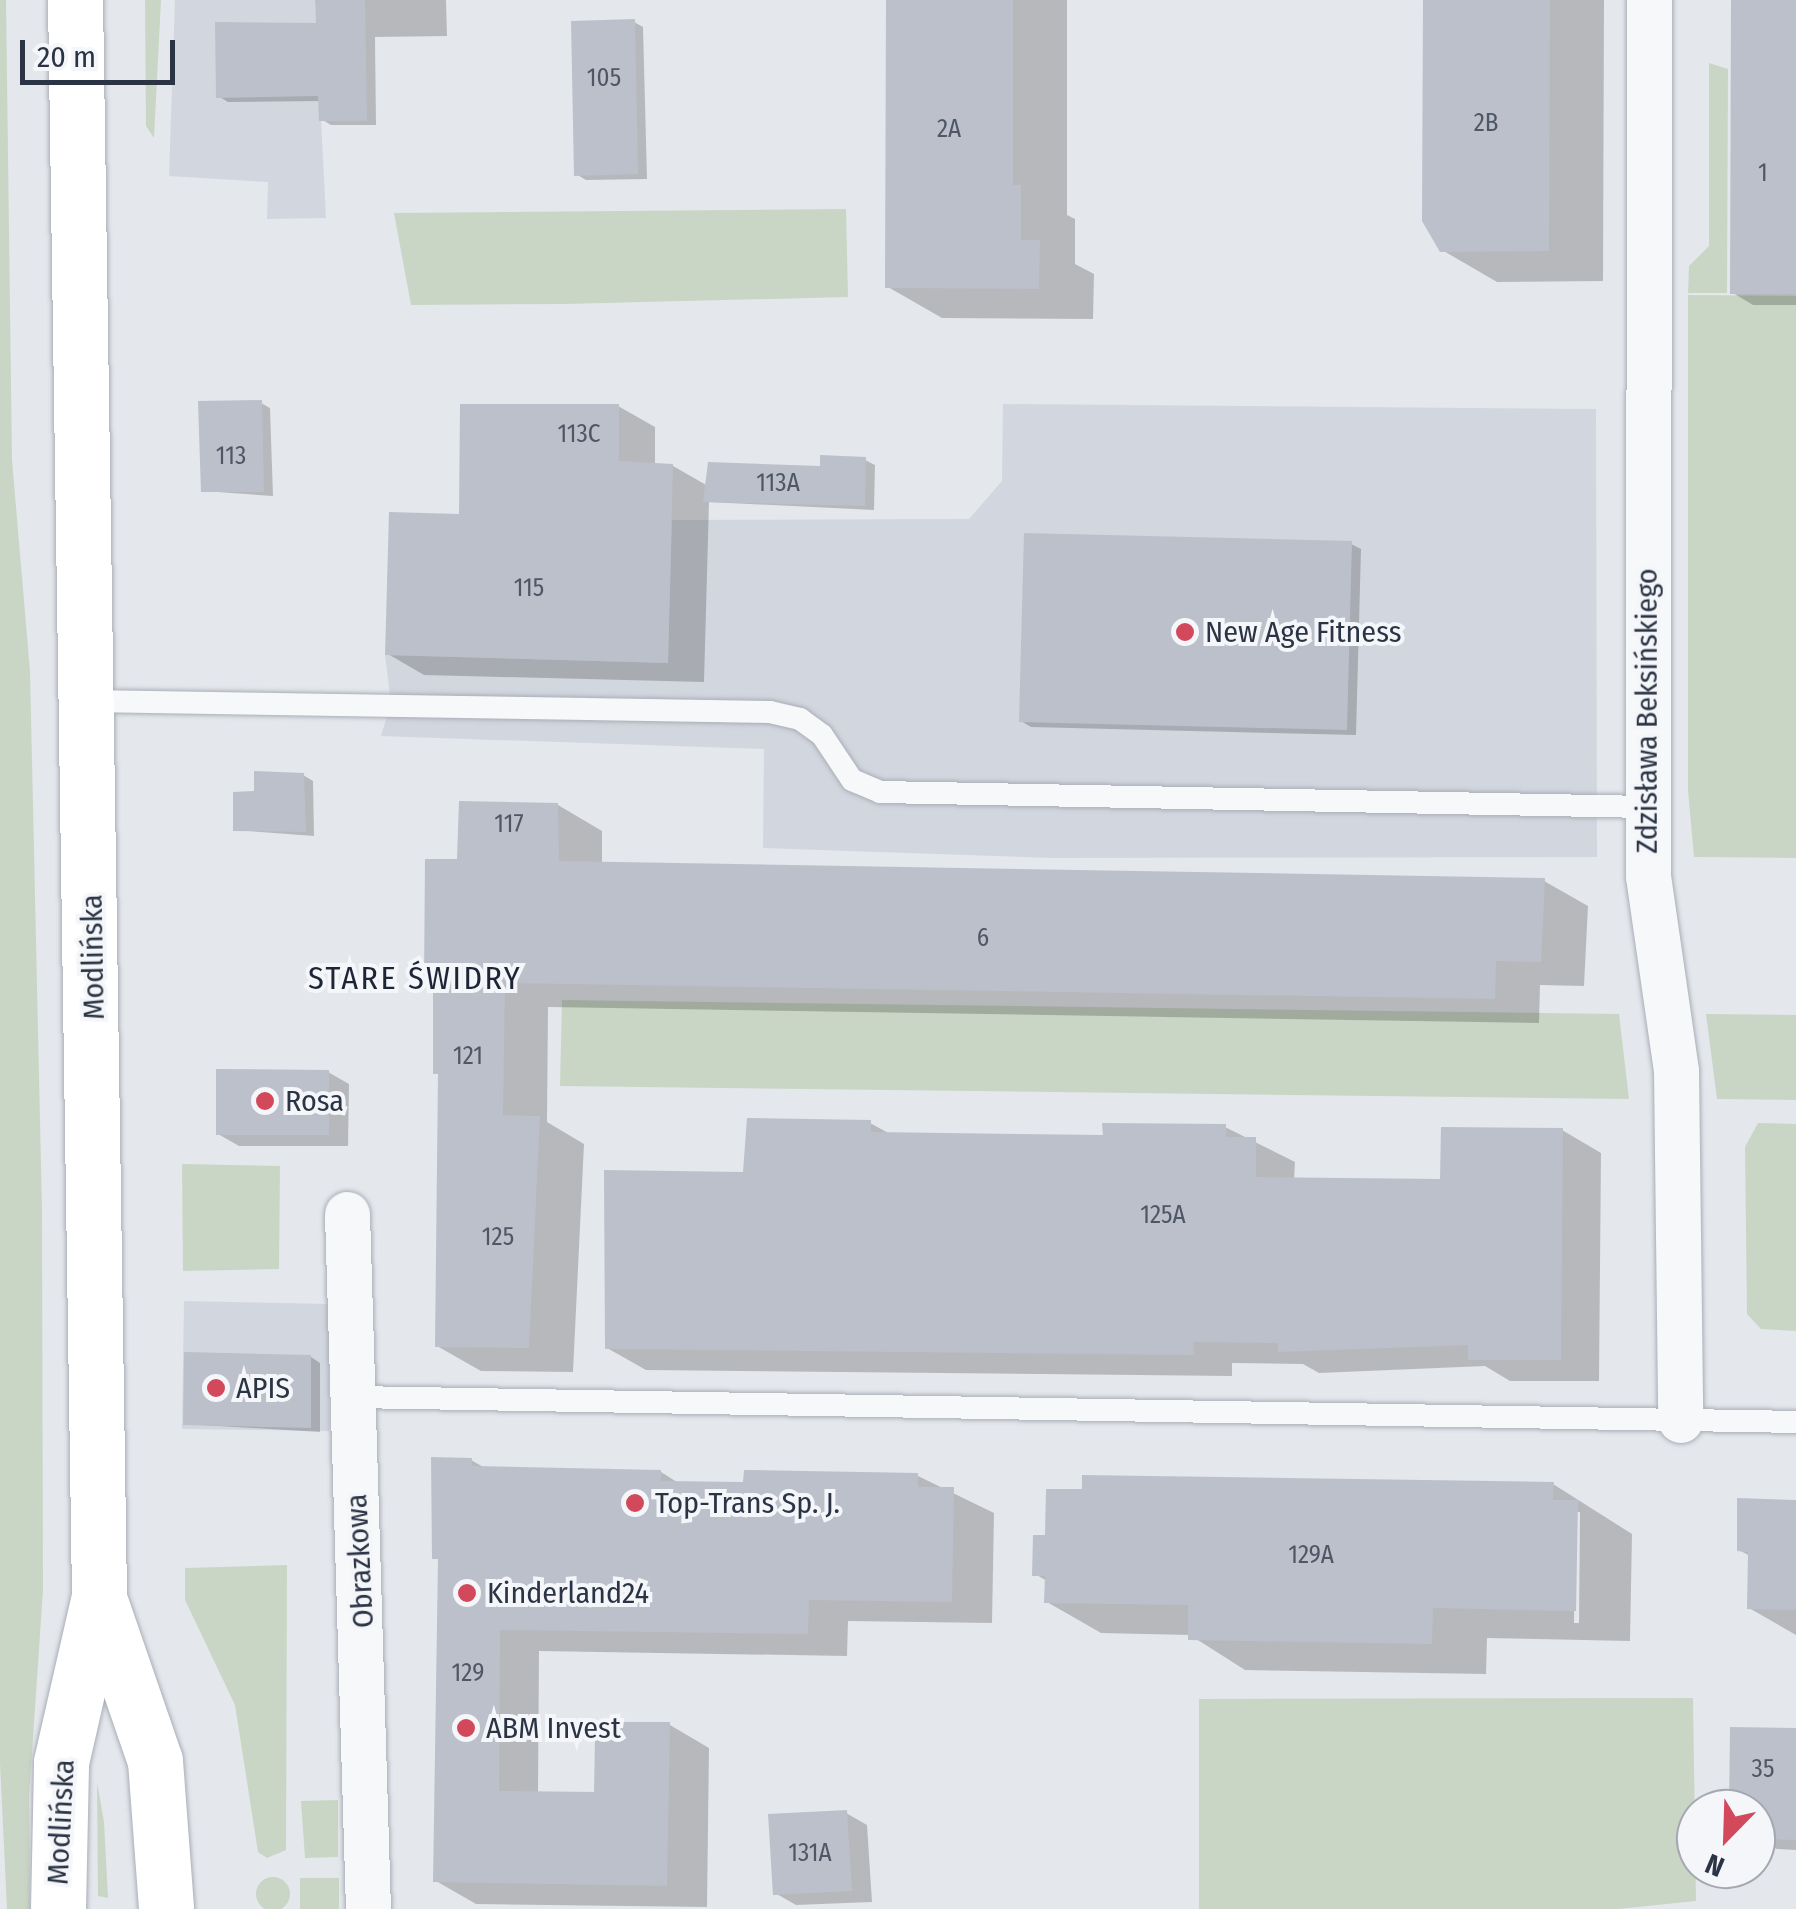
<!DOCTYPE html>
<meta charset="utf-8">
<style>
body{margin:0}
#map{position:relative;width:1796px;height:1909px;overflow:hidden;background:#e4e7ec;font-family:"Fira Sans Condensed",sans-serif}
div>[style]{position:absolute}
.built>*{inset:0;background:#d2d6de}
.green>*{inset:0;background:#c9d6c5}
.round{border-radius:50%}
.shadow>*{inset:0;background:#0003}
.building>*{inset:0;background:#bbc0ca}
.roads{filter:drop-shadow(0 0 2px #a9aeb7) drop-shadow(0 0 2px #a9aeb7)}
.lane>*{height:22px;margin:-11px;padding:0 11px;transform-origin:11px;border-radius:11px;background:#f7f8fa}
.street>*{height:45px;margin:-22.5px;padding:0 22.5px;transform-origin:22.5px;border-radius:22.5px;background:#f7f8fa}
.primary>*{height:55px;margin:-27.5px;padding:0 27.5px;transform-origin:27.5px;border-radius:27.5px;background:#fff}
.dots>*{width:28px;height:28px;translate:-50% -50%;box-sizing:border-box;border:5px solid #f4f6f9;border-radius:50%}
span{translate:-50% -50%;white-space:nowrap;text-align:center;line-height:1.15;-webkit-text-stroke:8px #f4f6f9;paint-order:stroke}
.number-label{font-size:25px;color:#4f5766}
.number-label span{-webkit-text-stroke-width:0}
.poi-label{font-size:30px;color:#2b3445}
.left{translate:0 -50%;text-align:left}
.street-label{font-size:30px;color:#2b3445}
.neighbourhood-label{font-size:32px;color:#1d2536;letter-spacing:2.5px}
.north{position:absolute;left:1676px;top:1789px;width:100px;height:100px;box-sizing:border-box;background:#f4f6f9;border:2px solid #a4a8b1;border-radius:50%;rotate:203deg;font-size:28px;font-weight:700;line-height:40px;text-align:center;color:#2b3445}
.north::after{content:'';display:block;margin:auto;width:35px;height:45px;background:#d1495b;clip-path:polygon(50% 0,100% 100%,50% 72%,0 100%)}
.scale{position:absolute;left:20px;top:40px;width:155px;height:45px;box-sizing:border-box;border:5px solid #2b3445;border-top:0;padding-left:12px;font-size:30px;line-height:35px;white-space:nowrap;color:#2b3445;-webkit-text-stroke:8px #f4f6f9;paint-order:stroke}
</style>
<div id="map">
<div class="built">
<div style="clip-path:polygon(175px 0,315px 0,326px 218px,267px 219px,268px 182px,169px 176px)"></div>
<div style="clip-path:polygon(1003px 404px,1596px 409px,1597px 857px,1053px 858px,763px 848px,764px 749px,381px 736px,391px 703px,385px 655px,668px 663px,672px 520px,969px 519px,1002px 481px)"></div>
<div style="clip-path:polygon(184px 1301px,329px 1304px,329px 1431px,182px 1429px)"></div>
</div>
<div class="green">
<div style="clip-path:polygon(0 0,6px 0,12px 460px,30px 671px,42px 1210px,43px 1590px,29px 1797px,30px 1909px,7px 1909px,0 1763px)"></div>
<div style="clip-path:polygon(145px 0,161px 0,154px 138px,146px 126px)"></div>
<div style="clip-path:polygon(1709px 63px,1728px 69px,1727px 293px,1688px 293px,1689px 266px,1709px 246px)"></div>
<div style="clip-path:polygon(846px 209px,848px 297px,565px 304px,411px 305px,394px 213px)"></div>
<div style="clip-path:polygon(1688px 295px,1796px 296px,1796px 858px,1694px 857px,1688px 790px)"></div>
<div style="clip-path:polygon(562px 1000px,1619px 1014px,1629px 1099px,560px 1086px)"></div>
<div style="clip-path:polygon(1706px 1014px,1796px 1015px,1796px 1100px,1717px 1099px)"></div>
<div style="clip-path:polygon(1758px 1123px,1796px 1124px,1796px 1331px,1761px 1329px,1747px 1314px,1745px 1147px)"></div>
<div style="clip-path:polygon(182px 1164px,280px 1166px,279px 1269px,183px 1271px)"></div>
<div style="clip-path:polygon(287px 1565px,286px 1850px,267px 1858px,258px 1852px,235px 1705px,185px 1600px,185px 1568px)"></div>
<div style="clip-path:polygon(1693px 1698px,1696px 1901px,1618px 1909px,1199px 1909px,1199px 1699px)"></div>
<div style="clip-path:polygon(97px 1782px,104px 1822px,108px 1898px,98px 1896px)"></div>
<div style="clip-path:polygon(338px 1800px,338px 1857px,305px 1858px,301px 1801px)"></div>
<div class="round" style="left:256px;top:1877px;width:34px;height:34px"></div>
<div style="clip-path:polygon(300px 1878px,339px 1878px,339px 1909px,300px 1909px)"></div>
</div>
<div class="shadow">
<div style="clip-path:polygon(318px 0,446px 0,447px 36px,375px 37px,376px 125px,331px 125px,321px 119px,321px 101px,228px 102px,218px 96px,318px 26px)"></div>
<div style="clip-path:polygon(889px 0,1067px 0,1067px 215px,1075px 219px,1075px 264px,1094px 274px,1093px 319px,942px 318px,888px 287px)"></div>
<div style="clip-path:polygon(1426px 0,1604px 0,1603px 281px,1497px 282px,1442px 250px)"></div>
<div style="clip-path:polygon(1734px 0,1796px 0,1796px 305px,1753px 305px,1733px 293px)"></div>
<div style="clip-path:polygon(634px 22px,643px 27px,647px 179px,586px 180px,576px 174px)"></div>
<div style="clip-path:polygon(261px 403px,270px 408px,273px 496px,203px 491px)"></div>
<div style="clip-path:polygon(618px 406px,655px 427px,655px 465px,673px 466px,708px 486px,865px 460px,875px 465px,874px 510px,709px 502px,704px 682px,424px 675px,388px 654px,461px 517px)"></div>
<div style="clip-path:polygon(1351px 544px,1361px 549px,1356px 735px,1031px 727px,1021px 721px)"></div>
<div style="clip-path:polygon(303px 775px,313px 781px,314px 836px,235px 830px,257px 793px)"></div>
<div style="clip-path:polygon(558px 805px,602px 831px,602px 864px,1544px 881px,1588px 906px,1584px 986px,1540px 985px,1539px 1023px,548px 1007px,547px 1122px,584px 1144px,573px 1372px,481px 1371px,437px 1346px,441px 1075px,435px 986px,427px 981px,460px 862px)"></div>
<div style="clip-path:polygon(328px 1072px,349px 1084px,348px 1146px,239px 1146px,218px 1134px)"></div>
<div style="clip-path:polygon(870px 1123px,892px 1135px,1105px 1138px,1225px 1127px,1295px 1162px,1294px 1180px,1442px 1181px,1562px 1130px,1601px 1153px,1599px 1381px,1510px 1381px,1485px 1366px,1319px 1373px,1303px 1364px,1232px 1363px,1232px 1376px,646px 1370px,607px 1348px,745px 1174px)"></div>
<div style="clip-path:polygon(311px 1357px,320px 1363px,320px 1432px,185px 1424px)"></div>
<div style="clip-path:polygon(471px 1460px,485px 1468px,661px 1472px,680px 1484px,918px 1476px,994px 1513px,992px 1623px,848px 1621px,847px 1656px,539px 1651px,538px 1794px,597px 1794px,614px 1741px,670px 1725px,709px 1748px,707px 1907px,476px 1904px,436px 1881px,441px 1561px,434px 1557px)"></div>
<div style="clip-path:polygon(evenodd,1553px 1484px,1632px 1534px,1630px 1641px,1487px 1638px,1486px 1674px,1245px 1670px,1190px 1635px,1101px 1633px,1047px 1602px,1047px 1581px,1035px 1574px,1553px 1484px,1575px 1512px,1580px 1512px,1579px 1623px,1574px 1623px,1575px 1512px)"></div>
<div style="clip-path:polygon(1796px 1502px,1796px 1635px,1749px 1608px,1750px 1556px,1739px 1550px)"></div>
<div style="clip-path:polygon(1796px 1731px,1796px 1850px,1777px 1849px,1757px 1838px,1756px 1809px,1731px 1809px)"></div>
<div style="clip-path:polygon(846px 1813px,867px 1825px,872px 1902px,796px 1905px,775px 1893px)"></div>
</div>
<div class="building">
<div style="clip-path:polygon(315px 0,365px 0,367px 121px,319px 121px,318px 96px,216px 98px,215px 22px,316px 23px)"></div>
<div style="clip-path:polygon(886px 0,1013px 0,1013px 185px,1021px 185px,1021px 240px,1040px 240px,1039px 289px,885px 288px)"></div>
<div style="clip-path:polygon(1423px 0,1550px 0,1549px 251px,1440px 252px,1422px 221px)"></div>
<div style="clip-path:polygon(1731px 0,1796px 0,1796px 294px,1730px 294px)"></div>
<div style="clip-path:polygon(635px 19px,638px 174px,574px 176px,571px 21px)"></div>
<div style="clip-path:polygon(262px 400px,264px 492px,201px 492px,198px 401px)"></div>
<div style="clip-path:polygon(460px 404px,619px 404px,619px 461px,673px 464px,668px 663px,385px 655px,389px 512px,459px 514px)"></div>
<div style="clip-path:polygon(820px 455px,866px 457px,865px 506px,703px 502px,708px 462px,820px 466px)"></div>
<div style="clip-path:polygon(1024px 533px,1352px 541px,1347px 730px,1019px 722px)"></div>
<div style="clip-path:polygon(254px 771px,304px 773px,306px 832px,233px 831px,233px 792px,254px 791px)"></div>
<div style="clip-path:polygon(459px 801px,558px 803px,559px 861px,1545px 878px,1541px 962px,1496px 961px,1495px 999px,505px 983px,503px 1115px,540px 1116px,529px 1348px,435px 1347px,438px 1074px,433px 1074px,433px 982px,424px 982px,425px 859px,457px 859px)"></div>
<div style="clip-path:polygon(216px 1069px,329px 1070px,329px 1135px,216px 1135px)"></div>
<div style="clip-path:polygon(747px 1118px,871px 1120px,871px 1132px,1103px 1135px,1102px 1123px,1226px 1124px,1226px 1137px,1256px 1137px,1256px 1177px,1440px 1179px,1441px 1127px,1563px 1128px,1561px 1360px,1468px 1360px,1468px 1345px,1278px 1352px,1278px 1343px,1193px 1342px,1194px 1355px,605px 1349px,604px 1170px,743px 1172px)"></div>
<div style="clip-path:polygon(184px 1352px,311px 1355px,311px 1428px,183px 1425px)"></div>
<div style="clip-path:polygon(431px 1457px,472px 1458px,472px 1466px,661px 1470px,661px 1481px,743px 1482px,744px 1470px,918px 1473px,918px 1487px,954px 1487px,952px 1602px,809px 1600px,808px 1634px,500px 1630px,499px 1791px,594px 1792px,595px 1738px,612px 1738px,612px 1722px,670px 1722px,667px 1886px,433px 1882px,438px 1559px,432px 1559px)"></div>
<div style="clip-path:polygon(1082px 1475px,1554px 1482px,1553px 1500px,1578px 1500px,1576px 1611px,1433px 1608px,1432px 1644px,1188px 1640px,1188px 1605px,1044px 1603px,1045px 1576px,1032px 1576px,1033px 1535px,1045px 1535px,1046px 1489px,1082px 1489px)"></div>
<div style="clip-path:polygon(1737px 1498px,1796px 1500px,1796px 1610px,1747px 1609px,1748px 1552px,1737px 1551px)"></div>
<div style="clip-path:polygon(1730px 1727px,1796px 1728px,1796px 1840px,1756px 1839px,1756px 1809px,1729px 1809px)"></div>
<div style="clip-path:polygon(847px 1810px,852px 1891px,773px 1895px,768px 1814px)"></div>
</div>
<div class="roads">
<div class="lane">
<div style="left:88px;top:701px;width:682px;rotate:0.92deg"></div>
<div style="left:770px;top:712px;width:31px;rotate:13deg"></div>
<div style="left:800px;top:719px;width:27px;rotate:36deg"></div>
<div style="left:822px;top:735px;width:54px;rotate:56.3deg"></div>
<div style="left:852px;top:780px;width:30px;rotate:23deg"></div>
<div style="left:880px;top:792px;width:766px;rotate:1.12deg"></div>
<div style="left:353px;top:1397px;width:1443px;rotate:0.99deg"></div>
</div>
<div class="street">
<div style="left:1649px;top:0;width:876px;rotate:90.07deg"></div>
<div style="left:1648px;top:876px;width:197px;rotate:81.8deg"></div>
<div style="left:1676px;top:1071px;width:349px;rotate:89.3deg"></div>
<div style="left:347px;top:1214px;width:695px;rotate:88.27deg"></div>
</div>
<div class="primary">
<div style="left:101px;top:1604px;width:166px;rotate:71deg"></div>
<div style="left:155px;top:1761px;width:148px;rotate:85.7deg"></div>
<div style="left:58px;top:1909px;width:147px;rotate:-88.8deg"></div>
<div style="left:61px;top:1762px;width:170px;rotate:-77.1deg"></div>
<div style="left:99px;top:1596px;width:1596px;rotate:-90.86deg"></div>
</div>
</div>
<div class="dots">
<div style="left:1185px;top:632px;background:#d1495b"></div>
<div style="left:265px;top:1101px;background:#d1495b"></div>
<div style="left:216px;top:1388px;background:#d1495b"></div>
<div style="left:635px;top:1503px;background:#d1495b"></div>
<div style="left:467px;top:1593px;background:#d1495b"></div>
<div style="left:466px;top:1728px;background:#d1495b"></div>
</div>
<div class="number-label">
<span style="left:604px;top:78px">105</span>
<span style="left:1486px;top:123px">2B</span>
<span style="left:949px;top:129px">2A</span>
<span style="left:1763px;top:173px">1</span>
<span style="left:579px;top:434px">113C</span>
<span style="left:231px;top:456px">113</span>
<span style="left:778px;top:483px">113A</span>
<span style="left:529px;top:588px">115</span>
<span style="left:509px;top:824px">117</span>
<span style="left:983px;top:938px">6</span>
<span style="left:468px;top:1056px">121</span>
<span style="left:1163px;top:1215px">125A</span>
<span style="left:498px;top:1237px">125</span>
<span style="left:1311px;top:1555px">129A</span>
<span style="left:468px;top:1673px">129</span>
<span style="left:1763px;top:1769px">35</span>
<span style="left:810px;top:1853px">131A</span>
</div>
<div class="poi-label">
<span class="left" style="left:1205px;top:632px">New Age Fitness</span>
<span class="left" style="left:285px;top:1101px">Rosa</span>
<span class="left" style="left:236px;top:1388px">APIS</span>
<span class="left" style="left:655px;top:1503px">Top-Trans Sp. J.</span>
<span class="left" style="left:487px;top:1593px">Kinderland24</span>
<span class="left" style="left:486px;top:1728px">ABM Invest</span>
</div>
<div class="street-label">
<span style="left:1647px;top:711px;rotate:-90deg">Zdzisława Beksińskiego</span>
<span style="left:93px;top:957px;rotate:-91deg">Modlińska</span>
<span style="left:360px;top:1561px;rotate:-93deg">Obrazkowa</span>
<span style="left:61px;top:1822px;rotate:-87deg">Modlińska</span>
</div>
<div class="neighbourhood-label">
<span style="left:415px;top:978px">STARE ŚWIDRY</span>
</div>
<div class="north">N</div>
<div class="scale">20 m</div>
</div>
